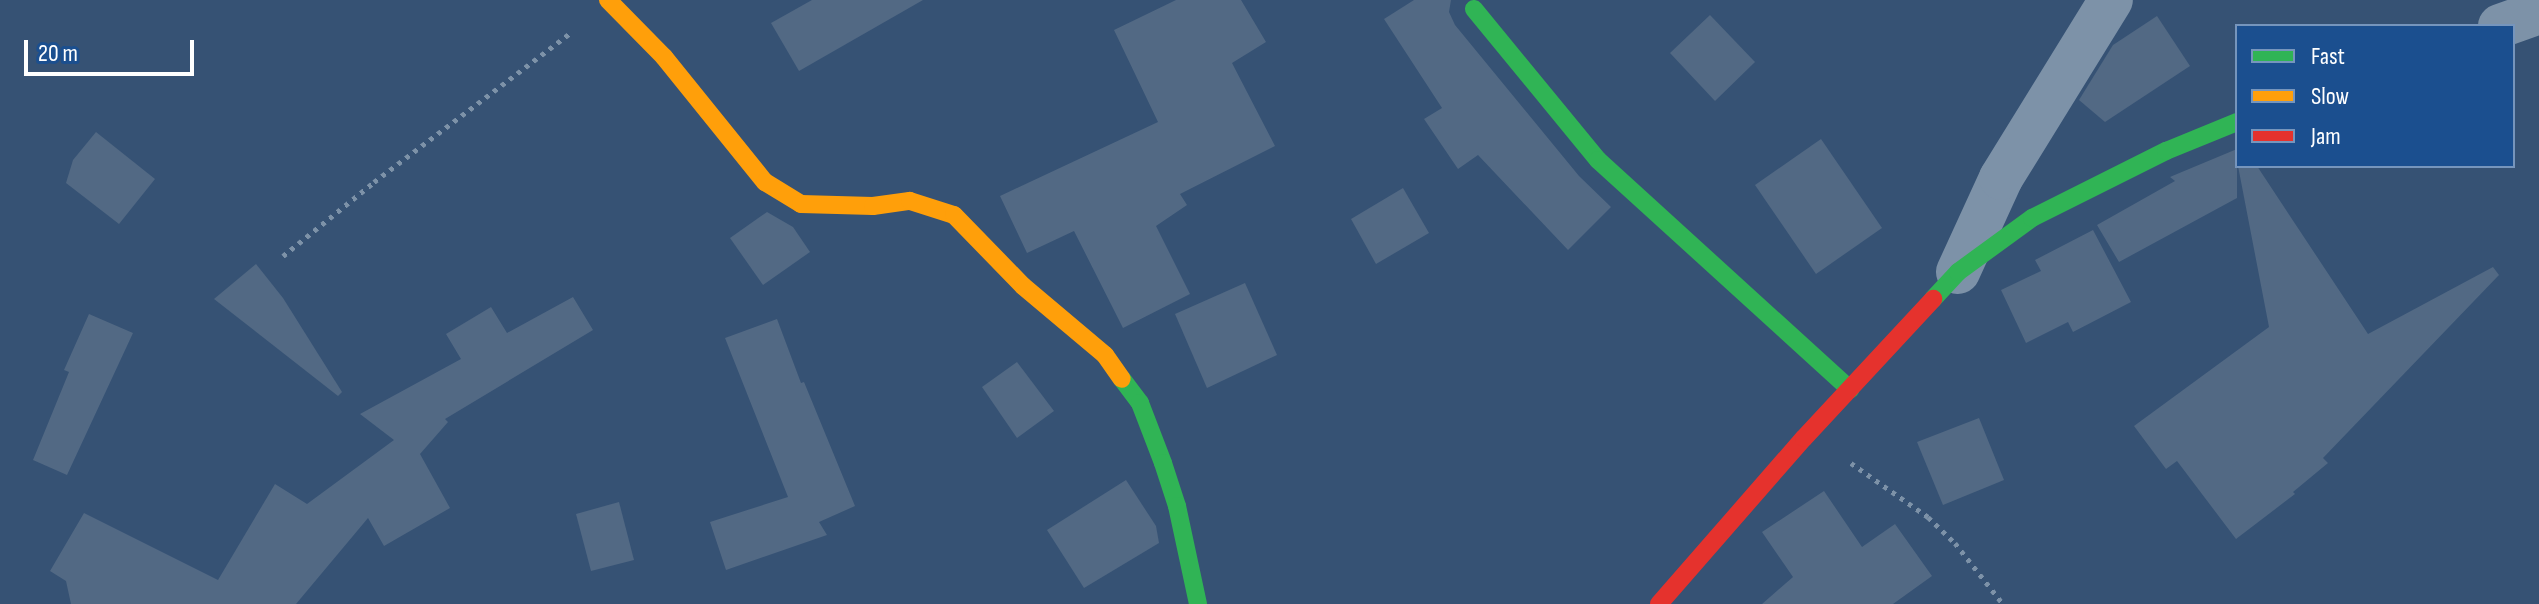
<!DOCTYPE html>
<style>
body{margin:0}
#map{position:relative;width:2539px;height:604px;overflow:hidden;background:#365274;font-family:"Sofia Sans Condensed",sans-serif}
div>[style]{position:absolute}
.building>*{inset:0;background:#526984}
.path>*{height:5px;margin-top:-2.5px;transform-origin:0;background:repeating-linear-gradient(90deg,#7d92a8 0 4px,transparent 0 10px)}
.street>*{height:44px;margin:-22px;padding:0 22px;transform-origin:22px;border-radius:22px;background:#7d92a8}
.fast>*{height:18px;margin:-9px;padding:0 9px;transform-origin:9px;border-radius:9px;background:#30b455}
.slow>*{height:18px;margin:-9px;padding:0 9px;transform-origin:9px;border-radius:9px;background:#ff9f0a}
.jam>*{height:18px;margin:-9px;padding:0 9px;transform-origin:9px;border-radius:9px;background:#e5322d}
span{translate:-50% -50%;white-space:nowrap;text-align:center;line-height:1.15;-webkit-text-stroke:8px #1b4f8f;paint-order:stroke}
.legend{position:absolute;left:2235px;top:24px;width:280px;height:144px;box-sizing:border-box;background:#1b4f8f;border:2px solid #7695bc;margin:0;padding:10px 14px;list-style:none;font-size:24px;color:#fff}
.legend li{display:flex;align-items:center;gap:16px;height:40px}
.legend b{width:40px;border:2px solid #7695bc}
.scale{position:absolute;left:24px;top:40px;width:170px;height:36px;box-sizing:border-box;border:4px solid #fff;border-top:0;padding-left:10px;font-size:24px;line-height:28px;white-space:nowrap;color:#fff;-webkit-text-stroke:6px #1b4f8f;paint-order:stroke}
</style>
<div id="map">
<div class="building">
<div style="clip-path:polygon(812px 0,923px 0,799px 71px,771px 23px)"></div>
<div style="clip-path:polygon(1176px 0,1241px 0,1266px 42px,1232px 63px,1275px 146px,1180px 194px,1187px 205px,1156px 226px,1190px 294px,1123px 328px,1074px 231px,1027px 253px,1000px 196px,1158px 122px,1114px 30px)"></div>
<div style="clip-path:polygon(1414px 0,1451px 0,1449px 12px,1455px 25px,1579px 176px,1611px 207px,1568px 250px,1478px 155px,1458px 169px,1424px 119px,1442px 108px,1384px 19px)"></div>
<div style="clip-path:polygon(1710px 15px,1755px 62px,1715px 101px,1670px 53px)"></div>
<div style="clip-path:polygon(2157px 16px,2190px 66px,2105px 122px,2079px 100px,2113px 45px)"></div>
<div style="clip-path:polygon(96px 132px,155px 179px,119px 224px,66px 183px,73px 160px)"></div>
<div style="clip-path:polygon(1821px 139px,1882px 228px,1816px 274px,1755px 185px)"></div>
<div style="clip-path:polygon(2237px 149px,2237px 198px,2119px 262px,2097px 225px,2175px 181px,2170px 177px,2177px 174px)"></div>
<div style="clip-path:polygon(2238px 166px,2257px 166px,2368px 334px,2493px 267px,2499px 275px,2323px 458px,2328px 463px,2293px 492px,2295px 494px,2236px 539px,2177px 461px,2166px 469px,2134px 426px,2269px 327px)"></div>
<div style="clip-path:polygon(1403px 188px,1429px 233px,1376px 264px,1351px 219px)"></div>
<div style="clip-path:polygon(767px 212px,793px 227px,810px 252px,763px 285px,730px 238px)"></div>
<div style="clip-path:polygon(2093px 230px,2131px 302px,2073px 332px,2068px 322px,2026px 343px,2001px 290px,2041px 271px,2035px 260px)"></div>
<div style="clip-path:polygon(256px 264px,283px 298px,342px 392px,338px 396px,214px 299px)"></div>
<div style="clip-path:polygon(1245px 283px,1277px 355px,1207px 388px,1175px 314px)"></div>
<div style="clip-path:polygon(573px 297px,593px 330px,445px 419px,448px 422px,420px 454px,450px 508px,384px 546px,368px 518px,296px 604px,71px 604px,66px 581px,50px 571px,84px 513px,218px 580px,275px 484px,307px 504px,394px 440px,360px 414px,461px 359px,446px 334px,491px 307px,507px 333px)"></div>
<div style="clip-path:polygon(89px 314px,133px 333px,67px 475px,33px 460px,69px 372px,64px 370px)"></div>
<div style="clip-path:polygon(777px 319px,801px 383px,804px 382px,855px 506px,819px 522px,827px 535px,726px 570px,710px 522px,788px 497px,725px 338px)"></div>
<div style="clip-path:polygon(1017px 362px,1054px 411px,1017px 438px,982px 387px)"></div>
<div style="clip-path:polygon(1979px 418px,2004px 480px,1943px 505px,1917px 442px)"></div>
<div style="clip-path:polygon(1126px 480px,1156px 526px,1159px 543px,1084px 588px,1047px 530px)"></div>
<div style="clip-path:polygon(1824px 491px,1862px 547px,1895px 524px,1932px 576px,1893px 604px,1762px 604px,1793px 577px,1762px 532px)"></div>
<div style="clip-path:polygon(619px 502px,634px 560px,591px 571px,576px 514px)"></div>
</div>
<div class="path">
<div style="left:283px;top:256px;width:117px;rotate:-39.1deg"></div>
<div style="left:374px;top:182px;width:246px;rotate:-37.2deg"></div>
<div style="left:1851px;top:463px;width:94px;rotate:35deg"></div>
<div style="left:1928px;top:517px;width:37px;rotate:44deg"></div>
<div style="left:1955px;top:543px;width:78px;rotate:51.8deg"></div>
</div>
<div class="street">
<div style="left:2500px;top:26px;width:41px;rotate:-19.7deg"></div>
<div style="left:1958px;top:272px;width:103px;rotate:-65.4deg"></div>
<div style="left:2001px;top:178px;width:209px;rotate:-58.3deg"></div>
</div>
<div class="fast">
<div style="left:1474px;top:9px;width:195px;rotate:50.6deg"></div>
<div style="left:1598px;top:160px;width:341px;rotate:42.3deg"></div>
<div style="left:1933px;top:299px;width:37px;rotate:-47deg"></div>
<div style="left:1958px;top:272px;width:92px;rotate:-36.1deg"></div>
<div style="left:2032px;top:218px;width:150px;rotate:-26.6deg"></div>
<div style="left:2166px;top:151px;width:77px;rotate:-22.2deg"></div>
<div style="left:1122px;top:379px;width:30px;rotate:53deg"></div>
<div style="left:1140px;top:403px;width:64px;rotate:69deg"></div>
<div style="left:1163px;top:463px;width:45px;rotate:72deg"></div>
<div style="left:1177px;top:506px;width:100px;rotate:77.9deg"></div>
</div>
<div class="slow">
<div style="left:608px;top:0;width:80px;rotate:45.5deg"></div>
<div style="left:664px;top:57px;width:161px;rotate:51.1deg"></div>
<div style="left:765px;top:182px;width:42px;rotate:31.4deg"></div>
<div style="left:801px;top:204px;width:72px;rotate:1.6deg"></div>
<div style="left:873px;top:206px;width:37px;rotate:-8deg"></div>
<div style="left:910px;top:201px;width:46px;rotate:17.7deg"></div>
<div style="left:954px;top:215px;width:99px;rotate:45.8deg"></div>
<div style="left:1023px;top:286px;width:107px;rotate:40.1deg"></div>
<div style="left:1105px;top:355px;width:29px;rotate:55deg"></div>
</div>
<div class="jam">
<div style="left:1659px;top:604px;width:220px;rotate:-48.9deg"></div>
<div style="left:1804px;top:438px;width:190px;rotate:-47.1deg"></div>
</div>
<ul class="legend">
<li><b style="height:10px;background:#30b455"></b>Fast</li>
<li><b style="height:10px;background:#ff9f0a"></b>Slow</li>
<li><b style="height:10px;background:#e5322d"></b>Jam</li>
</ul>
<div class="scale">20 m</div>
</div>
